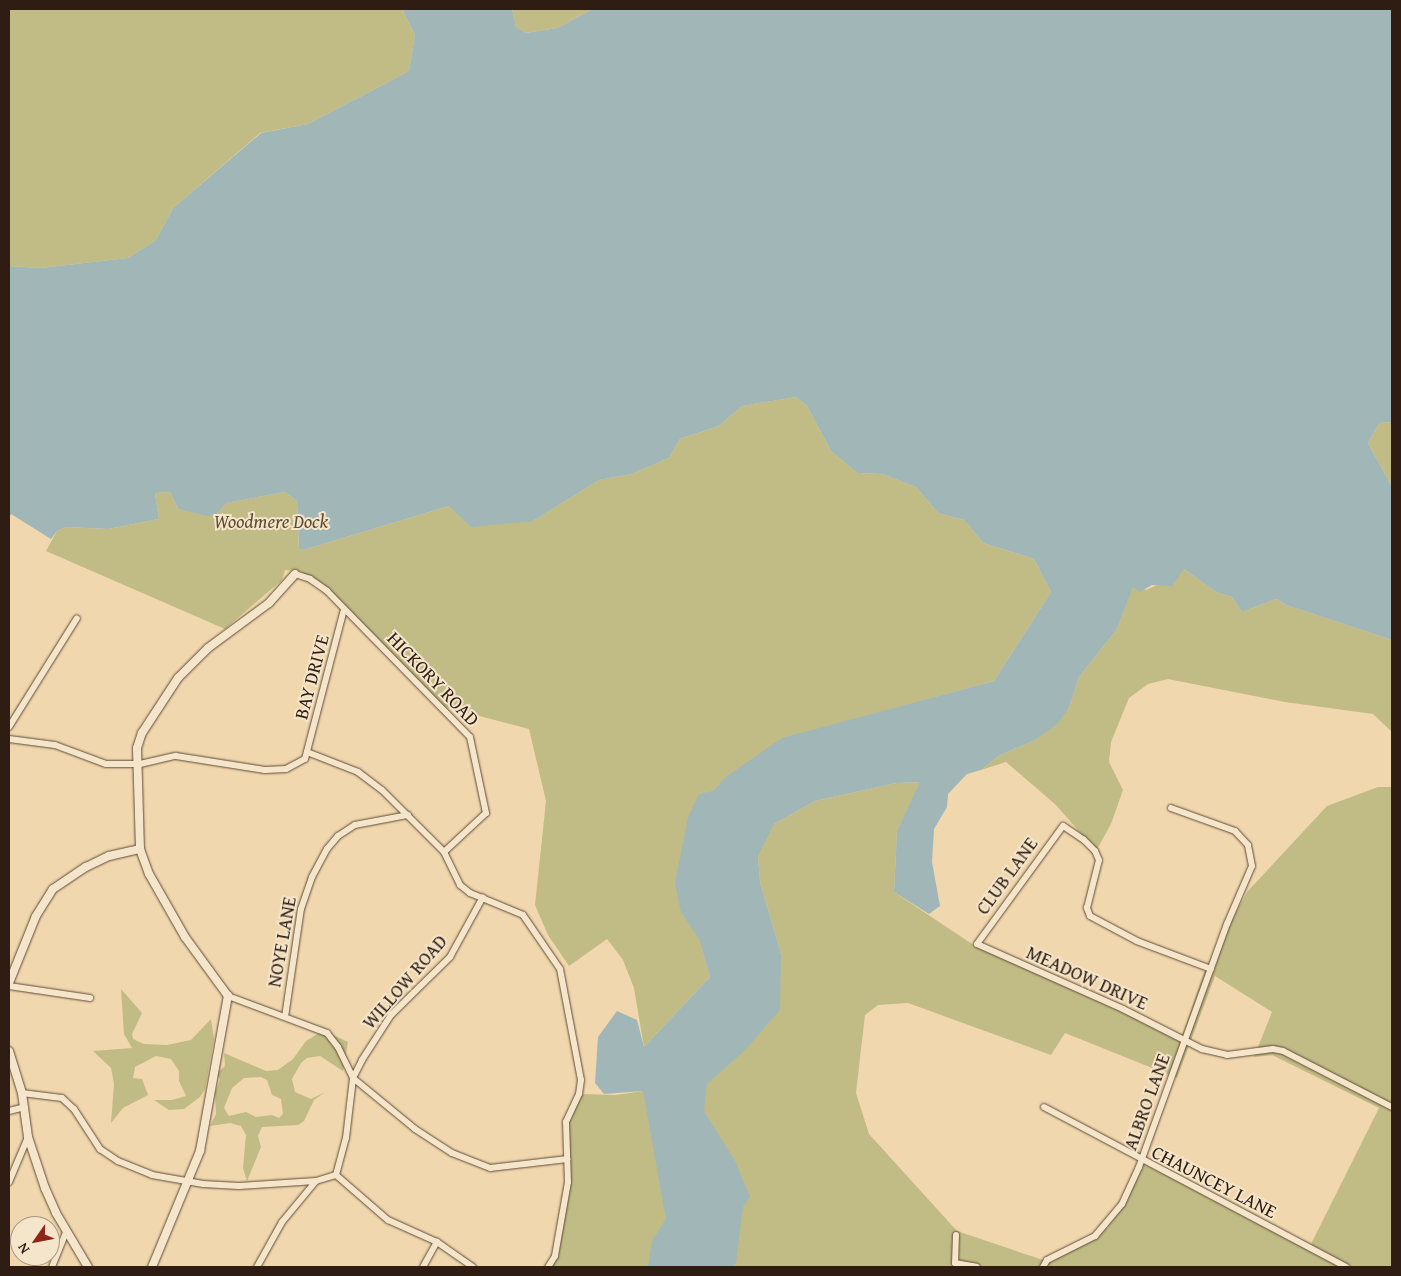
<!DOCTYPE html>
<style>
body{margin:0}
#map{position:relative;width:1401px;height:1276px;overflow:hidden;background:#f0d7ad;font-family:"Gentium Book Plus",serif}
div>[style]{position:absolute}
.green>*{inset:0;background:#c1bc85}
.water>*{inset:0;background:#a1b6b7}
.roads{filter:drop-shadow(0 0 1px #5f4b39) drop-shadow(0 0 1px #5f4b39)}
.minor>*{height:6px;margin:-3px;padding:0 3px;transform-origin:3px;border-radius:3px;background:#f5e5ca}
.tertiary>*{height:8px;margin:-4px;padding:0 4px;transform-origin:4px;border-radius:4px;background:#f5e5ca}
span{translate:-50% -50%;white-space:nowrap;text-align:center;line-height:1.15;-webkit-text-stroke:4px #f5e5ca;paint-order:stroke}
.park-label{font-size:19px;color:#5b4c34;font-style:italic}
.street-label{font-size:19px;color:#2f1c12}
.frame{position:absolute;inset:0;border:10px solid #2f1c12;pointer-events:none}
.north{position:absolute;left:10px;top:1216px;width:50px;height:50px;box-sizing:border-box;background:#f5e5ca;border:1px solid #a69580;border-radius:50%;rotate:237deg;font-size:14px;font-weight:700;line-height:20px;text-align:center;color:#2f1c12}
.north::after{content:'';display:block;margin:auto;width:18px;height:22px;background:#8f2418;clip-path:polygon(50% 0,100% 100%,50% 72%,0 100%)}
</style>
<div id="map">
<div class="green">
<div style="clip-path:polygon(9px 9px,402px 9px,415px 35px,409px 71px,308px 124px,260px 133px,173px 208px,156px 240px,128px 258px,41px 268px,9px 266px)"></div>
<div style="clip-path:polygon(512px 9px,593px 9px,557px 28px,526px 33px,516px 27px)"></div>
<div style="clip-path:polygon(evenodd,796px 397px,807px 406px,831px 451px,857px 473px,882px 474px,916px 487px,938px 513px,964px 520px,983px 543px,1034px 559px,1051px 592px,994px 681px,796px 735px,727px 776px,774px 824px,815px 801px,896px 783px,921px 782px,897px 831px,894px 892px,972px 944px,1181px 1039px,1204px 972px,1247px 892px,1327px 806px,1378px 787px,1392px 787px,1392px 1267px,546px 1267px,555px 1256px,569px 1172px,565px 1134px,579px 1094px,616px 1095px,643px 1091px,781px 954px,760px 882px,758px 856px,723px 781px,713px 791px,681px 913px,699px 938px,710px 977px,644px 1047px,634px 988px,623px 960px,607px 939px,569px 966px,548px 935px,535px 905px,546px 801px,529px 729px,441px 706px,331px 593px,300px 571px,285px 570px,282px 580px,225px 629px,46px 551px,57px 531px,65px 527px,108px 529px,159px 519px,155px 493px,170px 492px,178px 509px,217px 514px,226px 503px,285px 492px,297px 501px,299px 549px,303px 550px,449px 506px,533px 521px,599px 480px,632px 474px,669px 458px,680px 439px,719px 426px,742px 406px,796px 397px,1215px 976px,1272px 1012px,1254px 1057px,1272px 1055px,1379px 1108px,1309px 1248px,1142px 1163px,1125px 1202px,1108px 1227px,1096px 1238px,1058px 1256px,1043px 1260px,957px 1231px,869px 1134px,856px 1093px,865px 1015px,878px 1005px,908px 1003px,1051px 1055px,1065px 1033px,1177px 1078px,1215px 976px)"></div>
<div style="clip-path:polygon(1392px 422px,1392px 487px,1368px 443px,1379px 423px)"></div>
<div style="clip-path:polygon(1184px 569px,1216px 592px,1232px 597px,1242px 612px,1276px 599px,1286px 605px,1392px 640px,1392px 732px,1373px 714px,1285px 702px,1168px 679px,1148px 684px,1129px 698px,1111px 742px,1109px 762px,1123px 790px,1111px 824px,1096px 851px,1056px 805px,1006px 762px,981px 770px,1000px 755px,1035px 740px,1069px 708px,1079px 677px,1117px 629px,1133px 586px,1146px 590px,1175px 577px)"></div>
<div style="clip-path:polygon(121px 989px,142px 1013px,132px 1034px,133px 1039px,144px 1044px,167px 1045px,191px 1040px,211px 1019px,214px 1039px,205px 1089px,200px 1097px,184px 1109px,169px 1110px,154px 1100px,172px 1100px,186px 1096px,179px 1081px,179px 1071px,171px 1059px,156px 1056px,135px 1067px,133px 1078px,142px 1079px,148px 1095px,123px 1108px,111px 1123px,114px 1084px,111px 1068px,93px 1051px,132px 1048px,124px 1034px)"></div>
<div style="clip-path:polygon(evenodd,319px 1033px,331px 1034px,348px 1042px,343px 1071px,320px 1056px,307px 1058px,301px 1063px,292px 1079px,295px 1092px,311px 1099px,325px 1092px,314px 1100px,304px 1121px,298px 1125px,262px 1127px,258px 1136px,261px 1147px,247px 1181px,243px 1168px,246px 1135px,241px 1126px,230px 1123px,210px 1126px,216px 1114px,215px 1093px,220px 1080px,217px 1073px,225px 1066px,224px 1053px,266px 1071px,278px 1070px,293px 1059px,306px 1041px,319px 1033px,261px 1077px,267px 1080px,272px 1095px,281px 1099px,283px 1114px,279px 1118px,272px 1115px,256px 1117px,246px 1112px,229px 1116px,224px 1108px,232px 1088px,244px 1078px,261px 1077px)"></div>
</div>
<div class="water">
<div style="clip-path:polygon(402px 9px,512px 9px,516px 27px,526px 33px,557px 28px,593px 9px,1392px 9px,1392px 422px,1379px 423px,1368px 443px,1392px 487px,1392px 640px,1286px 605px,1276px 599px,1242px 612px,1232px 597px,1216px 592px,1184px 569px,1172px 586px,1152px 585px,1140px 592px,1133px 587px,1117px 629px,1079px 677px,1069px 708px,1056px 725px,1035px 740px,1000px 755px,981px 770px,967px 774px,948px 794px,947px 807px,934px 829px,932px 862px,940px 906px,929px 914px,894px 892px,897px 831px,920px 782px,896px 783px,815px 801px,774px 824px,758px 856px,760px 882px,781px 954px,780px 1010px,745px 1050px,707px 1084px,704px 1111px,735px 1161px,750px 1197px,743px 1207px,736px 1263px,733px 1267px,648px 1267px,652px 1241px,666px 1219px,643px 1091px,604px 1094px,595px 1083px,598px 1037px,617px 1011px,637px 1020px,644px 1047px,710px 977px,699px 939px,681px 913px,675px 883px,688px 817px,699px 794px,713px 791px,727px 776px,782px 738px,994px 681px,1051px 592px,1034px 559px,983px 543px,964px 520px,938px 513px,916px 487px,882px 474px,857px 473px,831px 451px,807px 406px,796px 397px,742px 406px,719px 426px,680px 439px,669px 458px,632px 474px,599px 480px,533px 521px,471px 527px,449px 506px,303px 550px,299px 549px,297px 501px,285px 492px,226px 503px,217px 514px,207px 516px,178px 509px,170px 492px,155px 493px,159px 519px,108px 529px,65px 527px,57px 531px,51px 539px,11px 514px,9px 517px,9px 266px,41px 268px,128px 258px,156px 240px,173px 208px,261px 133px,308px 124px,409px 71px,415px 35px)"></div>
</div>
<div class="roads">
<div class="minor">
<div style="left:295px;top:574px;width:16px;rotate:18deg"></div>
<div style="left:310px;top:579px;width:21px;rotate:35deg"></div>
<div style="left:327px;top:591px;width:204px;rotate:45.6deg"></div>
<div style="left:470px;top:737px;width:78px;rotate:78.1deg"></div>
<div style="left:486px;top:813px;width:57px;rotate:137.1deg"></div>
<div style="left:9px;top:727px;width:128px;rotate:-58deg"></div>
<div style="left:9px;top:739px;width:46px;rotate:7.4deg"></div>
<div style="left:55px;top:745px;width:54px;rotate:20.4deg"></div>
<div style="left:106px;top:764px;width:34px"></div>
<div style="left:140px;top:764px;width:37px;rotate:-13deg"></div>
<div style="left:176px;top:756px;width:90px;rotate:8.9deg"></div>
<div style="left:265px;top:770px;width:21px;rotate:-3deg"></div>
<div style="left:286px;top:769px;width:21px;rotate:-28deg"></div>
<div style="left:305px;top:759px;width:155px;rotate:-75.4deg"></div>
<div style="left:307px;top:752px;width:55px;rotate:21.4deg"></div>
<div style="left:358px;top:772px;width:30px;rotate:37deg"></div>
<div style="left:382px;top:790px;width:88px;rotate:45deg"></div>
<div style="left:444px;top:852px;width:37px;rotate:64deg"></div>
<div style="left:460px;top:885px;width:13px;rotate:39deg"></div>
<div style="left:470px;top:893px;width:57px;rotate:22.5deg"></div>
<div style="left:523px;top:915px;width:65px;rotate:55.6deg"></div>
<div style="left:560px;top:969px;width:113px;rotate:79.3deg"></div>
<div style="left:581px;top:1080px;width:14px;rotate:98deg"></div>
<div style="left:579px;top:1094px;width:31px;rotate:115deg"></div>
<div style="left:566px;top:1122px;width:60px;rotate:88.1deg"></div>
<div style="left:568px;top:1182px;width:75px;rotate:100deg"></div>
<div style="left:555px;top:1256px;width:13px;rotate:122deg"></div>
<div style="left:1211px;top:969px;width:79px;rotate:-159.3deg"></div>
<div style="left:1137px;top:941px;width:53px;rotate:-152deg"></div>
<div style="left:1090px;top:916px;width:9px;rotate:-111deg"></div>
<div style="left:1087px;top:908px;width:49px;rotate:-76deg"></div>
<div style="left:1099px;top:860px;width:10px;rotate:-114deg"></div>
<div style="left:1095px;top:851px;width:16px;rotate:-135deg"></div>
<div style="left:1084px;top:840px;width:25px;rotate:-146deg"></div>
<div style="left:1063px;top:826px;width:146px;rotate:126.1deg"></div>
<div style="left:977px;top:944px;width:160px;rotate:24deg"></div>
<div style="left:1123px;top:1009px;width:89px;rotate:26.9deg"></div>
<div style="left:1202px;top:1049px;width:26px;rotate:13deg"></div>
<div style="left:1227px;top:1055px;width:46px;rotate:-7.4deg"></div>
<div style="left:1273px;top:1049px;width:10px;rotate:11deg"></div>
<div style="left:1283px;top:1051px;width:123px;rotate:27.2deg"></div>
<div style="left:9px;top:986px;width:82px;rotate:8.4deg"></div>
<div style="left:228px;top:996px;width:106px;rotate:20.5deg"></div>
<div style="left:327px;top:1033px;width:18px;rotate:52deg"></div>
<div style="left:338px;top:1047px;width:34px;rotate:64deg"></div>
<div style="left:353px;top:1078px;width:80px;rotate:39.4deg"></div>
<div style="left:415px;top:1129px;width:44px;rotate:33deg"></div>
<div style="left:452px;top:1153px;width:41px;rotate:21.5deg"></div>
<div style="left:490px;top:1168px;width:78px;rotate:-6.7deg"></div>
<div style="left:285px;top:1017px;width:109px;rotate:-81.6deg"></div>
<div style="left:301px;top:909px;width:34px;rotate:-71deg"></div>
<div style="left:312px;top:877px;width:32px;rotate:-62deg"></div>
<div style="left:327px;top:849px;width:17px;rotate:-50deg"></div>
<div style="left:338px;top:836px;width:20px;rotate:-33deg"></div>
<div style="left:355px;top:825px;width:54px;rotate:-10.7deg"></div>
<div style="left:22px;top:1093px;width:40px;rotate:7.1deg"></div>
<div style="left:62px;top:1098px;width:16px;rotate:43deg"></div>
<div style="left:74px;top:1109px;width:48px;rotate:57deg"></div>
<div style="left:100px;top:1149px;width:22px;rotate:34deg"></div>
<div style="left:118px;top:1161px;width:37px;rotate:22deg"></div>
<div style="left:152px;top:1175px;width:52px;rotate:10deg"></div>
<div style="left:203px;top:1184px;width:36px;rotate:3deg"></div>
<div style="left:239px;top:1186px;width:77px;rotate:-3.7deg"></div>
<div style="left:316px;top:1181px;width:21px;rotate:-17deg"></div>
<div style="left:1044px;top:1107px;width:342px;rotate:27.9deg"></div>
<div style="left:9px;top:1111px;width:16px;rotate:-14deg"></div>
<div style="left:336px;top:1175px;width:38px;rotate:-75deg"></div>
<div style="left:346px;top:1138px;width:60px;rotate:-83.3deg"></div>
<div style="left:353px;top:1078px;width:20px;rotate:-63deg"></div>
<div style="left:362px;top:1060px;width:54px;rotate:-57.2deg"></div>
<div style="left:391px;top:1015px;width:83px;rotate:-44.5deg"></div>
<div style="left:450px;top:957px;width:68px;rotate:-61.2deg"></div>
<div style="left:336px;top:1175px;width:69px;rotate:40.9deg"></div>
<div style="left:388px;top:1220px;width:54px;rotate:24.2deg"></div>
<div style="left:437px;top:1242px;width:44px;rotate:34.8deg"></div>
<div style="left:9px;top:1182px;width:49px;rotate:-67.1deg"></div>
<div style="left:956px;top:1235px;width:28px;rotate:92deg"></div>
<div style="left:955px;top:1263px;width:22px;rotate:10deg"></div>
<div style="left:52px;top:1267px;width:37px;rotate:-68deg"></div>
<div style="left:257px;top:1267px;width:51px;rotate:-60.9deg"></div>
<div style="left:282px;top:1222px;width:53px;rotate:-50.3deg"></div>
<div style="left:423px;top:1267px;width:29px;rotate:-61deg"></div>
<div style="left:1043px;top:1267px;width:8px;rotate:-60deg"></div>
<div style="left:1047px;top:1260px;width:54px;rotate:-26.6deg"></div>
<div style="left:1095px;top:1236px;width:42px;rotate:-49.8deg"></div>
<div style="left:1122px;top:1204px;width:41px;rotate:-65.3deg"></div>
<div style="left:1139px;top:1167px;width:258px;rotate:-70.1deg"></div>
<div style="left:1227px;top:924px;width:63px;rotate:-66.7deg"></div>
<div style="left:1252px;top:866px;width:21px;rotate:-101deg"></div>
<div style="left:1248px;top:845px;width:19px;rotate:-133deg"></div>
<div style="left:1235px;top:831px;width:68px;rotate:-160.2deg"></div>
</div>
<div class="tertiary">
<div style="left:9px;top:983px;width:72px;rotate:-68.1deg"></div>
<div style="left:36px;top:916px;width:32px;rotate:-58deg"></div>
<div style="left:53px;top:889px;width:40px;rotate:-34deg"></div>
<div style="left:86px;top:867px;width:25px;rotate:-26deg"></div>
<div style="left:109px;top:856px;width:32px;rotate:-13deg"></div>
<div style="left:9px;top:1051px;width:44px;rotate:72.8deg"></div>
<div style="left:22px;top:1093px;width:44px;rotate:82.2deg"></div>
<div style="left:28px;top:1137px;width:54px;rotate:71.6deg"></div>
<div style="left:45px;top:1188px;width:27px;rotate:66deg"></div>
<div style="left:56px;top:1213px;width:63px;rotate:59.3deg"></div>
<div style="left:152px;top:1267px;width:126px;rotate:-67.5deg"></div>
<div style="left:200px;top:1151px;width:158px;rotate:-79.8deg"></div>
<div style="left:228px;top:996px;width:73px;rotate:-126.1deg"></div>
<div style="left:185px;top:937px;width:73px;rotate:-119.7deg"></div>
<div style="left:149px;top:874px;width:27px;rotate:-110deg"></div>
<div style="left:140px;top:849px;width:101px;rotate:-91.7deg"></div>
<div style="left:137px;top:748px;width:16px;rotate:-72deg"></div>
<div style="left:142px;top:733px;width:66px;rotate:-56.8deg"></div>
<div style="left:178px;top:678px;width:42px;rotate:-45deg"></div>
<div style="left:208px;top:648px;width:76px;rotate:-36.4deg"></div>
<div style="left:269px;top:603px;width:39px;rotate:-48deg"></div>
</div>
</div>
<div class="park-label">
<span style="left:271px;top:522px">Woodmere Dock</span>
</div>
<div class="street-label">
<span style="left:312px;top:677px;rotate:-75deg">BAY DRIVE</span>
<span style="left:433px;top:679px;rotate:46deg">HICKORY ROAD</span>
<span style="left:1007px;top:876px;rotate:-54deg">CLUB LANE</span>
<span style="left:282px;top:942px;rotate:-80deg">NOYE LANE</span>
<span style="left:1087px;top:978px;rotate:24deg">MEADOW DRIVE</span>
<span style="left:405px;top:982px;rotate:-49deg">WILLOW ROAD</span>
<span style="left:1147px;top:1102px;rotate:-70deg">ALBRO LANE</span>
<span style="left:1214px;top:1182px;rotate:27deg">CHAUNCEY LANE</span>
</div>
<div class="frame"></div>
<div class="north">N</div>
</div>
